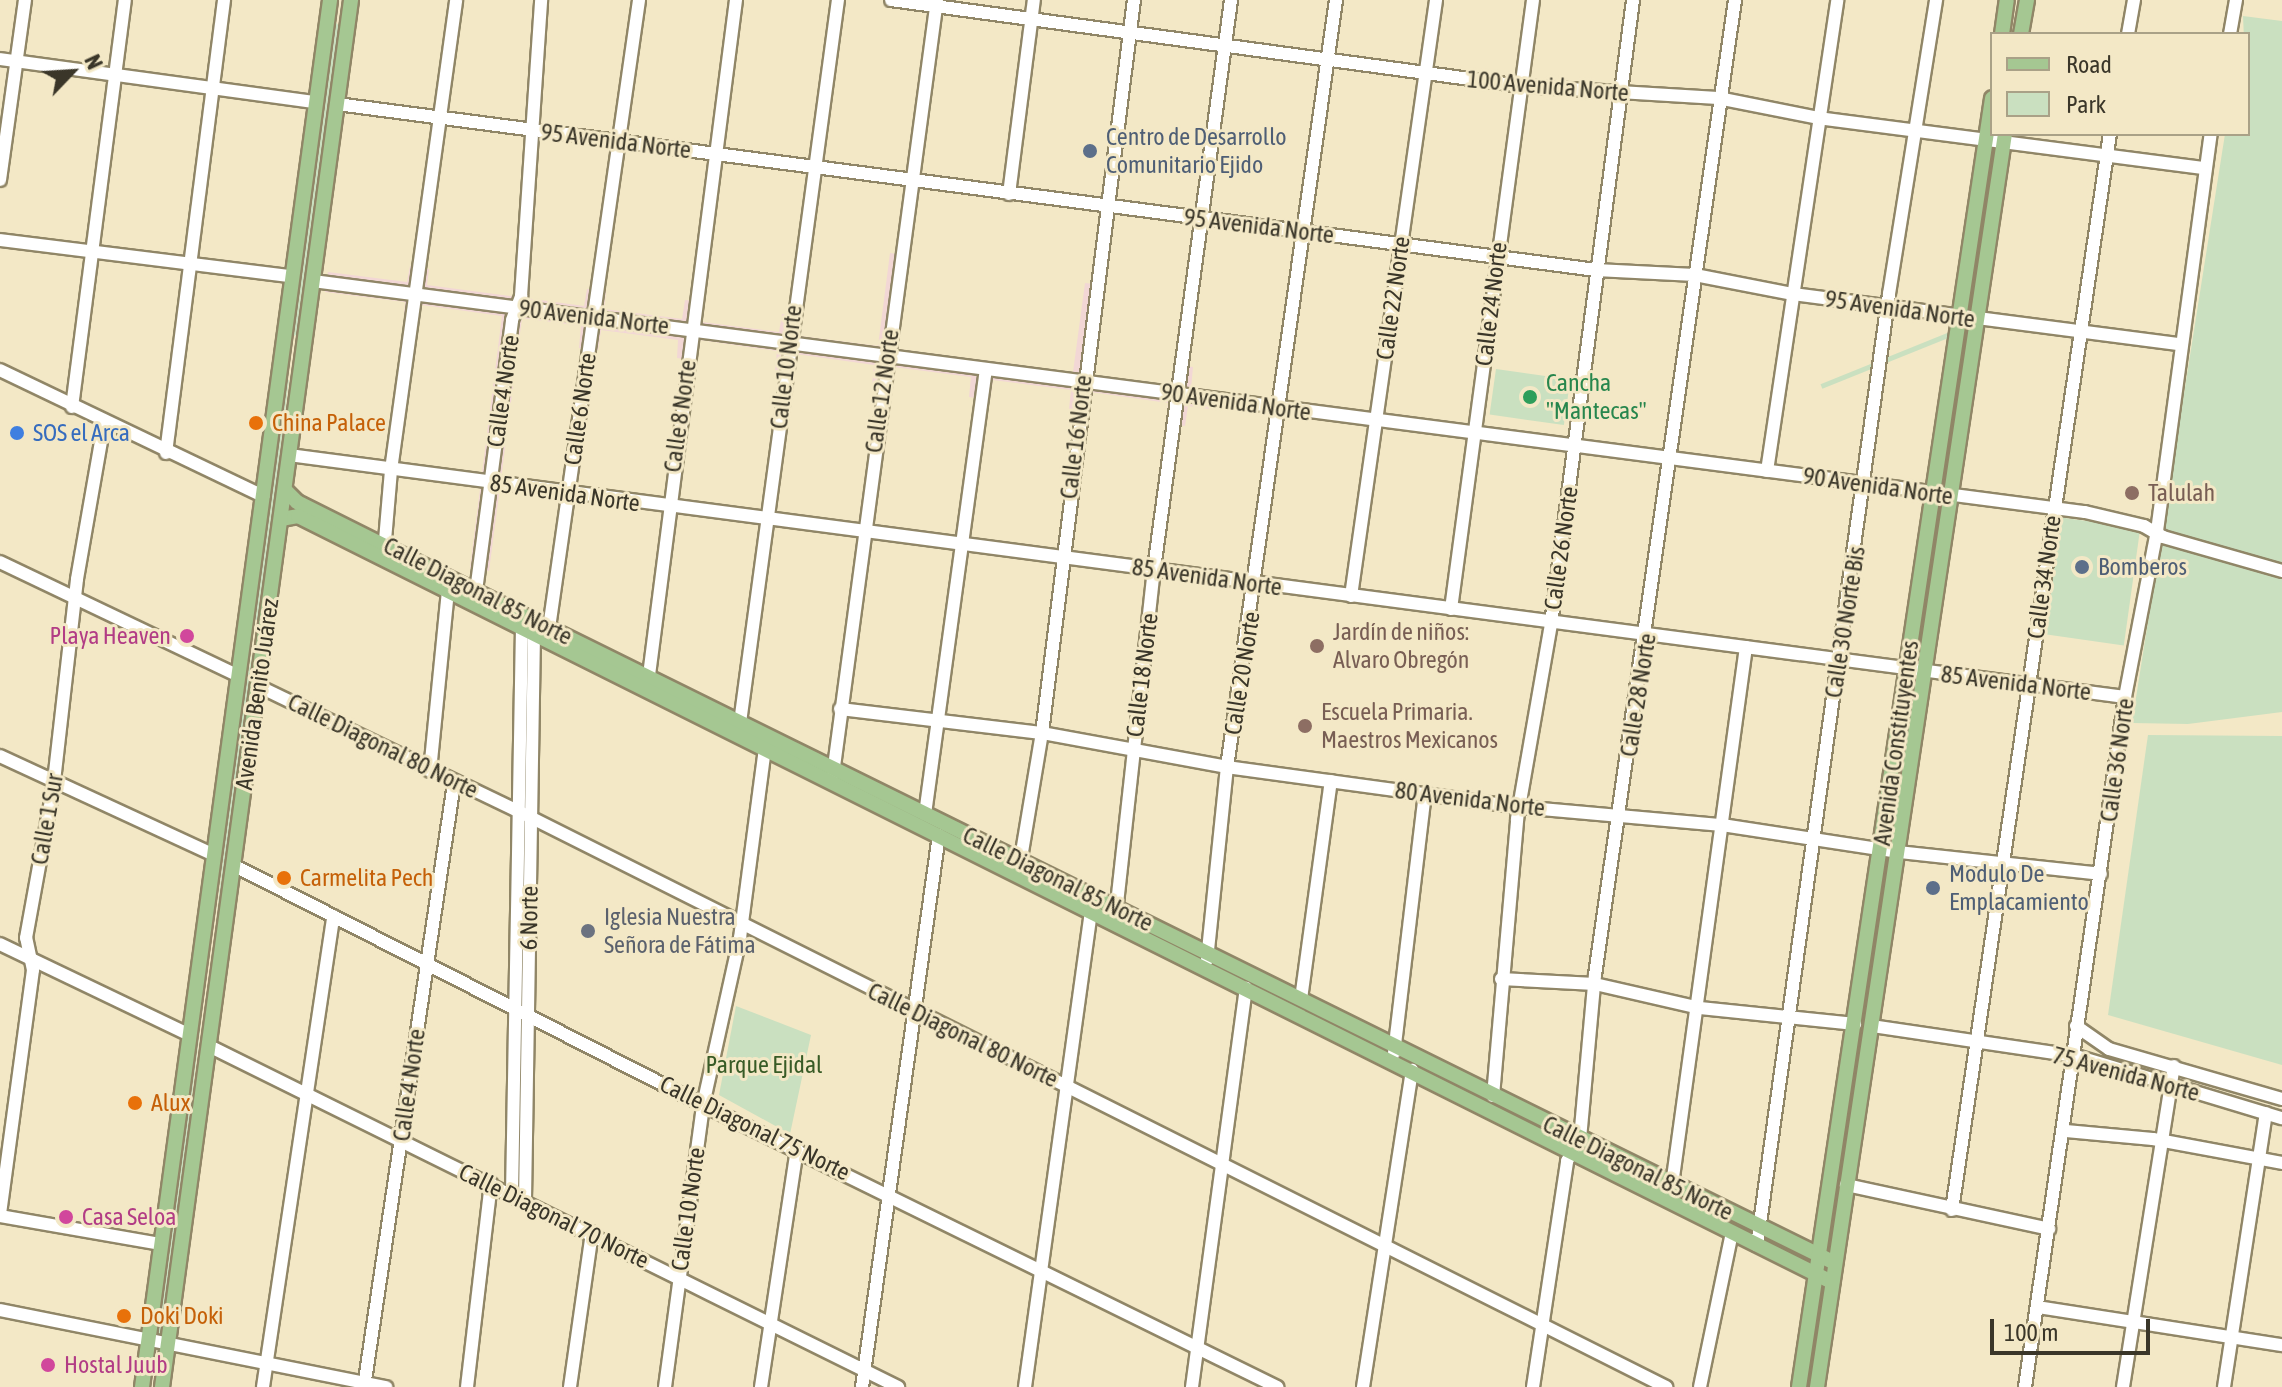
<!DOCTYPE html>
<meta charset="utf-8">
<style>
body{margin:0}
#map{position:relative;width:2282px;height:1387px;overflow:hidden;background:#f3e8c6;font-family:"Asap Condensed",sans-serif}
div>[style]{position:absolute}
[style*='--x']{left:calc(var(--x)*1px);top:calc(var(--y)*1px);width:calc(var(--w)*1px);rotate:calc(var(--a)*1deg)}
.commercial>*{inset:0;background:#f2d7d5}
.green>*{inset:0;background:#cae0c0;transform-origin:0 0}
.roads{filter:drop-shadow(2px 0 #908667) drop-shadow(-2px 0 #908667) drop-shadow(0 2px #908667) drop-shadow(0 -2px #908667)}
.minor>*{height:12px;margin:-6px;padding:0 6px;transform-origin:6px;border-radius:6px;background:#fff}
.major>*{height:14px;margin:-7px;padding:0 7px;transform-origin:7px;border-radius:7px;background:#a5c792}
.dots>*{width:22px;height:22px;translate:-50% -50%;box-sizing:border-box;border:4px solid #f3e8c6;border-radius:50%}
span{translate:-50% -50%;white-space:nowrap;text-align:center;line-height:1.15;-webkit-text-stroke:6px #f3e8c6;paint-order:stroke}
.street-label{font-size:24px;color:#3a3629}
.service-label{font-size:24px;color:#4e5e75}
.left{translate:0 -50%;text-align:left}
.leisure-label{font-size:24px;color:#27864d}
.food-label{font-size:24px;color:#c56008}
.shop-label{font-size:24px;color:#366cbe}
.education-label{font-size:24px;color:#785e54}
.hotel-label{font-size:24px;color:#b23c85}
.right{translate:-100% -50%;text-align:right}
.worship-label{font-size:24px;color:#5b616d}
.park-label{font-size:24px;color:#385b26}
.legend{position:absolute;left:1990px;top:32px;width:260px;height:104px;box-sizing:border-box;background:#f3e8c6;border:2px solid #a9a187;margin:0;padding:10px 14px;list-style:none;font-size:24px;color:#3a3629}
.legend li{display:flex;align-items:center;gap:16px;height:40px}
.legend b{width:40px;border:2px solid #a9a187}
.north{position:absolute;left:32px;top:32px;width:80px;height:80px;-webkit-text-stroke:6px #f3e8c6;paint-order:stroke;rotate:65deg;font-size:22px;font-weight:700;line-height:32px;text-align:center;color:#3a3629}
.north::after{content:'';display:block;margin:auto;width:28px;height:36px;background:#3a3629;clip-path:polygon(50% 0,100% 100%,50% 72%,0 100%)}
.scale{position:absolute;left:1990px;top:1319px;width:160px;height:36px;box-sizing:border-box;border:4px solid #3a3629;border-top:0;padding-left:10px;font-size:24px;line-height:28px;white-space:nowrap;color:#3a3629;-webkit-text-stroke:6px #f3e8c6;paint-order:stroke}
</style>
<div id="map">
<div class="commercial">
<i style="clip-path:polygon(890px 253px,908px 256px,897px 349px,1073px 372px,1085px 283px,1104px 285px,1093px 375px,1172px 386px,1176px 365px,1193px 367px,1191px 389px,1211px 391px,1209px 409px,1188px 406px,1185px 426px,1166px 423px,1168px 403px,1091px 392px,1088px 411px,1069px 409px,1071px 390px,993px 380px,990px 400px,969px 397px,971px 377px,894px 367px,890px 388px,872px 385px,874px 365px,796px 354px,793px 374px,775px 371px,777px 351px,700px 340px,697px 361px,677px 358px,678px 340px,601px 330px,598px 350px,579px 348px,581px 326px,522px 318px,489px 571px,470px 568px,502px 316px,422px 305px,420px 318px,404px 316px,405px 302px,325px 292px,328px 272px,407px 282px,410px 266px,429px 269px,427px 285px,584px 306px,587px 289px,606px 291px,604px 309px,682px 319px,685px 300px,704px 302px,702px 322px,779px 332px,782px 314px,802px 317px,800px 336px,878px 346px)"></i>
</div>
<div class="green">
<i style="clip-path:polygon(2243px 16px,2282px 21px,2282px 712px,2188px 724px,2132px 723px,2225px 134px,2248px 134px)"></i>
<i style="clip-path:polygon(336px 23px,342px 28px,298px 334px,294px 336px,290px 331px)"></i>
<i style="clip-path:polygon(1993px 151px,1995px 157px,1970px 308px,1967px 302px)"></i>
<i style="left:1967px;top:325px;width:5px;height:158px;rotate:68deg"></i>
<i style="left:1496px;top:369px;width:75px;height:46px;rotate:8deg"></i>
<i style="left:289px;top:380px;width:242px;height:5px;rotate:97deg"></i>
<i style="left:1941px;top:502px;width:160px;height:6px;rotate:97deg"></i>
<i style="left:2058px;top:517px;width:83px;height:118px;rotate:8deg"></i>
<i style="clip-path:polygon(252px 655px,255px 660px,216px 922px,238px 720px)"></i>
<i style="clip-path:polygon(1916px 679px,1894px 842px,1891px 844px,1912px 682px)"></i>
<i style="clip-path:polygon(2148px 735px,2282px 736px,2282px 1065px,2108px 1015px)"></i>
<i style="clip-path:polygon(1889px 857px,1891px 859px,1866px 1018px,1881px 885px)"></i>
<i style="clip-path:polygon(207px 973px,163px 1334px,158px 1334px,203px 975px)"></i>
<i style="clip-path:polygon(736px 1006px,811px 1035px,790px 1134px,719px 1095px)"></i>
<i style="clip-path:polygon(1862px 1033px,1833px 1248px,1828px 1249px,1859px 1036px)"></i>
<i style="left:1590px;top:1149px;width:184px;height:4px;rotate:26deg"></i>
</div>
<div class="roads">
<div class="minor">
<i style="--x:891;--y:0;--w:636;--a:7.77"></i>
<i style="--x:1521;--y:86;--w:197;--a:3.5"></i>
<i style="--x:1718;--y:98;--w:102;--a:11.3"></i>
<i style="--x:1818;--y:118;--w:390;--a:7.4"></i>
<i style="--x:2128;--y:34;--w:35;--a:-80"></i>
<i style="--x:2230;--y:34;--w:35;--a:-80"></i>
<i style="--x:0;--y:59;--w:318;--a:7.8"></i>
<i style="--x:337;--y:104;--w:1270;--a:7.51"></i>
<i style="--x:1596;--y:270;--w:99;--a:2.9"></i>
<i style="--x:1695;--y:275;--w:100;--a:11"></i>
<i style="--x:1793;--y:294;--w:390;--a:7.4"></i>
<i style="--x:0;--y:180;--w:182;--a:-82.1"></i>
<i style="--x:1009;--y:194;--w:196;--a:-82.7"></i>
<i style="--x:0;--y:240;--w:293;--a:7.1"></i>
<i style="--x:313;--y:281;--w:1787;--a:7.43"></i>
<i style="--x:2085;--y:512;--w:61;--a:13.3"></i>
<i style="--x:2144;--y:526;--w:22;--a:30"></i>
<i style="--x:2163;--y:537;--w:124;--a:15.9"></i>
<i style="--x:0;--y:370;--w:292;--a:25.6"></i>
<i style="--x:72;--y:407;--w:410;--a:-82.6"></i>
<i style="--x:166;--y:453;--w:457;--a:-82.7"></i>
<i style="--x:289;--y:455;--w:1852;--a:7.51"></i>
<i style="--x:1767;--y:471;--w:476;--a:-81.5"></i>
<i style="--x:384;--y:552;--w:82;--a:-85.1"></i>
<i style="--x:391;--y:470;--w:474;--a:-82.1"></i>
<i style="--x:0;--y:562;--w:263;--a:25.5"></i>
<i style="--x:476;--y:591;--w:273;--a:-82.4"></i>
<i style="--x:512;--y:320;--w:26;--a:-69"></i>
<i style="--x:521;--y:296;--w:297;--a:-86.1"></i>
<i style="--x:1351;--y:596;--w:602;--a:-81.88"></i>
<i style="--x:1451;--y:609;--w:614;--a:-82.33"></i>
<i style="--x:549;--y:628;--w:634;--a:-81.84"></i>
<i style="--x:648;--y:683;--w:689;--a:-82.66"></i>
<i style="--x:258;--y:686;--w:286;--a:25.7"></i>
<i style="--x:516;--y:810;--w:1287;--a:26.64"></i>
<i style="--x:840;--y:709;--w:203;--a:6.8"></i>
<i style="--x:1042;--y:733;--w:188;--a:10.4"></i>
<i style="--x:1227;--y:767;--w:295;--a:7.8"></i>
<i style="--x:1519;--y:807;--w:204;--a:5.1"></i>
<i style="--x:1722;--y:825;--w:179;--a:8.7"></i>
<i style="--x:1899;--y:852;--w:203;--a:6.2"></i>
<i style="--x:739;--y:730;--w:737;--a:-82.28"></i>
<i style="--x:0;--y:756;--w:236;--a:24.8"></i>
<i style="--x:430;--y:771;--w:180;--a:-84.3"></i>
<i style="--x:833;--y:774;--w:781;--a:-82.35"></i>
<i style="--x:925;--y:814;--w:449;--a:-82.2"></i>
<i style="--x:235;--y:866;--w:525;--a:27.05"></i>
<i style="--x:703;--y:1105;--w:640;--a:26.16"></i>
<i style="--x:1019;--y:870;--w:139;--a:-80.5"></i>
<i style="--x:1042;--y:733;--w:739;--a:-82.85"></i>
<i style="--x:1115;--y:922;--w:355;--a:-83.7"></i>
<i style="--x:1154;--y:569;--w:574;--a:-82.29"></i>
<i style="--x:0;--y:944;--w:208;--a:25.6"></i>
<i style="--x:1207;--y:960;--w:194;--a:-84.1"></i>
<i style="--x:1227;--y:767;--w:775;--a:-81.91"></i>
<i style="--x:1501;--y:979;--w:94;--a:3"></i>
<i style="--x:1595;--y:984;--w:108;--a:12.9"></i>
<i style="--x:1700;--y:1008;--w:156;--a:5.9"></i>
<i style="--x:1301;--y:999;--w:220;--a:-82.2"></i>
<i style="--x:1872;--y:1026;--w:206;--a:8.4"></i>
<i style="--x:2076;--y:1056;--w:215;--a:16.8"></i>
<i style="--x:2076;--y:1026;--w:40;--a:34.9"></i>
<i style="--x:2109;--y:1049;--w:180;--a:16.1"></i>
<i style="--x:209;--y:1046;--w:769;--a:26.33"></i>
<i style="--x:1394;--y:1053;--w:261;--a:-83.2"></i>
<i style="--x:1493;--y:1096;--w:278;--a:-85"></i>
<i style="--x:1517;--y:819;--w:198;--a:-80.1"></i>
<i style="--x:1551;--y:624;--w:629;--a:-82.51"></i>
<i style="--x:2066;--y:1131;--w:87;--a:5.3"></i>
<i style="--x:2153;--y:1139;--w:131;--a:10.5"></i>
<i style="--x:1672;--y:1185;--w:543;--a:-82.17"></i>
<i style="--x:1846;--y:1185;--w:208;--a:12.2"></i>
<i style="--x:512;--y:1194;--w:565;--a:-88.99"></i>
<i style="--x:525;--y:1200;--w:565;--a:-89.09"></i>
<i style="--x:1952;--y:1210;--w:1088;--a:-81.65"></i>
<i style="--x:0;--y:1214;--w:246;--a:-82.3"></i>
<i style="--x:33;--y:970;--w:33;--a:-102"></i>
<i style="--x:26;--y:938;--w:150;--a:-79.7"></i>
<i style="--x:53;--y:790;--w:212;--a:-83.5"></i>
<i style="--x:77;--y:579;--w:157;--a:-80.1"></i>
<i style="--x:0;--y:1216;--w:162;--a:9.9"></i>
<i style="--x:1757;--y:1245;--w:960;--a:-82.1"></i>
<i style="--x:1889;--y:294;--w:298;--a:-80.9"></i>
<i style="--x:2038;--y:1307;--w:247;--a:8.9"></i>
<i style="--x:0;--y:1310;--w:394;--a:11.3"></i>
<i style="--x:263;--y:1387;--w:476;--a:-81.5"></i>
<i style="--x:364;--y:1387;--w:611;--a:-81.52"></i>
<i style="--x:467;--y:1387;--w:205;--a:-83.3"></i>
<i style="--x:570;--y:1387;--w:156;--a:-81.9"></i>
<i style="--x:665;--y:1387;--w:285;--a:-82.3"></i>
<i style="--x:703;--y:1105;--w:171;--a:-77.5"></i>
<i style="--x:740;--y:938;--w:192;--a:-82.5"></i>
<i style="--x:761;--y:1387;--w:241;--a:-81.4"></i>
<i style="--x:862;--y:1387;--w:557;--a:-82.06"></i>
<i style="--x:1025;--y:1387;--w:482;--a:-82.1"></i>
<i style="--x:1192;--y:1387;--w:403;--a:-82.3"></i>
<i style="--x:1363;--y:1387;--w:321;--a:-81.2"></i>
<i style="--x:1533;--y:1387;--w:229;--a:-81.4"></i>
<i style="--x:1567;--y:1161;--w:26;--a:-59"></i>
<i style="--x:1580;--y:1139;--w:165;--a:-84.8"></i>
<i style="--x:1595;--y:975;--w:985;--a:-81.83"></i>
<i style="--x:1700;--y:1387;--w:158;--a:-78.3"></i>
<i style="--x:2025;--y:1387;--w:697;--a:-81.75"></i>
<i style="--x:2125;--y:697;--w:169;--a:-79.1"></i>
<i style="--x:2157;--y:531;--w:401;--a:-82.3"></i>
<i style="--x:2123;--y:1387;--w:325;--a:-81"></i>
<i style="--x:2224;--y:1387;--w:277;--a:-81.3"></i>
</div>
<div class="major">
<i style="--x:2002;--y:34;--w:34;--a:-82"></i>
<i style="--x:2021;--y:34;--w:35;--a:-80"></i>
<i style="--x:285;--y:490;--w:17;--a:45"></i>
<i style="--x:297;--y:502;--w:282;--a:26.6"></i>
<i style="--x:549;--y:628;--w:1434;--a:26.28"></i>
<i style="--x:281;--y:519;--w:17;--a:-10"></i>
<i style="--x:298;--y:516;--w:1715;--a:26.54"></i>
<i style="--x:142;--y:1387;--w:1400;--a:-82.28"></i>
<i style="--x:162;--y:1387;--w:1400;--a:-82.24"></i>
<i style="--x:1799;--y:1387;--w:1303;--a:-81.48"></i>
<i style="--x:1817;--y:1387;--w:1267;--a:-81.47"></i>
</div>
</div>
<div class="dots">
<i style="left:1090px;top:151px;background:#5c6f8a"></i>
<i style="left:1530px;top:397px;background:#2e9e5b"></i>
<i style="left:256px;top:423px;background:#e8710a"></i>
<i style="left:17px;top:433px;background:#3f7fe0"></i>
<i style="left:2132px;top:493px;background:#8d6e63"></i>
<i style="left:2082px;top:567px;background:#5c6f8a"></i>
<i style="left:187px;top:636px;background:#d1479c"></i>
<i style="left:1317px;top:646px;background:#8d6e63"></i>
<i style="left:1305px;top:726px;background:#8d6e63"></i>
<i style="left:284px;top:878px;background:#e8710a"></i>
<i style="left:1933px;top:888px;background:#5c6f8a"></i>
<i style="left:588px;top:931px;background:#6b7280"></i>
<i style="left:135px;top:1103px;background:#e8710a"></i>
<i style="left:66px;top:1217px;background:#d1479c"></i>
<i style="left:124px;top:1316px;background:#e8710a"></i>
<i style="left:48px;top:1365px;background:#d1479c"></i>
</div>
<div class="street-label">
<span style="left:1548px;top:86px;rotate:5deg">100 Avenida Norte</span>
<span style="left:616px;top:141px;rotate:7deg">95 Avenida Norte</span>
<span style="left:1259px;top:226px;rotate:7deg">95 Avenida Norte</span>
<span style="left:1393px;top:298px;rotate:-82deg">Calle 22 Norte</span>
<span style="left:1491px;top:304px;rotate:-83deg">Calle 24 Norte</span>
<span style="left:1900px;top:309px;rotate:8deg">95 Avenida Norte</span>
<span style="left:594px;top:317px;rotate:7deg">90 Avenida Norte</span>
<span style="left:786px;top:367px;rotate:-83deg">Calle 10 Norte</span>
<span style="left:503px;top:391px;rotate:-82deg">Calle 4 Norte</span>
<span style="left:882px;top:391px;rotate:-82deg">Calle 12 Norte</span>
<span style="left:1236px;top:402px;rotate:8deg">90 Avenida Norte</span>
<span style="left:580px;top:409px;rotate:-82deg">Calle 6 Norte</span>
<span style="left:680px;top:416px;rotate:-82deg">Calle 8 Norte</span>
<span style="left:1076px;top:437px;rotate:-83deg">Calle 16 Norte</span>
<span style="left:1878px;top:486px;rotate:8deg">90 Avenida Norte</span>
<span style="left:565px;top:493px;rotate:8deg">85 Avenida Norte</span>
<span style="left:1561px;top:548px;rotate:-82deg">Calle 26 Norte</span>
<span style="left:1207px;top:577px;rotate:8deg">85 Avenida Norte</span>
<span style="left:2044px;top:577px;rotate:-82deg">Calle 34 Norte</span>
<span style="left:478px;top:591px;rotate:27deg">Calle Diagonal 85 Norte</span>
<span style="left:1845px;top:622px;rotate:-81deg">Calle 30 Norte Bis</span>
<span style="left:1242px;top:673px;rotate:-81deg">Calle 20 Norte</span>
<span style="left:1142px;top:675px;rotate:-83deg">Calle 18 Norte</span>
<span style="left:2016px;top:683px;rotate:7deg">85 Avenida Norte</span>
<span style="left:257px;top:694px;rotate:-82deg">Avenida Benito Juárez</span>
<span style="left:1638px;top:695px;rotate:-81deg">Calle 28 Norte</span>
<span style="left:1896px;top:743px;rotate:-82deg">Avenida Constituyentes</span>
<span style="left:383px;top:746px;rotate:26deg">Calle Diagonal 80 Norte</span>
<span style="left:2117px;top:760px;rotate:-82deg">Calle 36 Norte</span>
<span style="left:1470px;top:799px;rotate:7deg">80 Avenida Norte</span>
<span style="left:47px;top:819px;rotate:-80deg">Calle 1 Sur</span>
<span style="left:1058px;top:879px;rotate:26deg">Calle Diagonal 85 Norte</span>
<span style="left:529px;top:918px;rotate:-89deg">6 Norte</span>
<span style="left:963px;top:1035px;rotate:26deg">Calle Diagonal 80 Norte</span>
<span style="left:2126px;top:1074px;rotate:15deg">75 Avenida Norte</span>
<span style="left:409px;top:1085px;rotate:-82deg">Calle 4 Norte</span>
<span style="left:755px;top:1128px;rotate:26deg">Calle Diagonal 75 Norte</span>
<span style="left:1638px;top:1168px;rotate:26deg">Calle Diagonal 85 Norte</span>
<span style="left:688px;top:1209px;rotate:-82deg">Calle 10 Norte</span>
<span style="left:554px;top:1216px;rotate:26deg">Calle Diagonal 70 Norte</span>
</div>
<div class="service-label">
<span class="left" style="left:1106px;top:151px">Centro de Desarrollo<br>Comunitario Ejido</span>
<span class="left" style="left:2098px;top:567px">Bomberos</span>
<span class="left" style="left:1949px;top:888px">Modulo De<br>Emplacamiento</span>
</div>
<div class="leisure-label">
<span class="left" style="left:1546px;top:397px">Cancha<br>"Mantecas"</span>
</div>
<div class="food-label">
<span class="left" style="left:272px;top:423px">China Palace</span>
<span class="left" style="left:300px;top:878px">Carmelita Pech</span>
<span class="left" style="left:151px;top:1103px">Alux</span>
<span class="left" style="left:140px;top:1316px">Doki Doki</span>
</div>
<div class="shop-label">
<span class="left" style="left:33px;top:433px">SOS el Arca</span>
</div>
<div class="education-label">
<span class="left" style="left:2148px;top:493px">Talulah</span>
<span class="left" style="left:1333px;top:646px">Jardín de niños:<br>Alvaro Obregón</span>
<span class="left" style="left:1321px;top:726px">Escuela Primaria.<br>Maestros Mexicanos</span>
</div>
<div class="hotel-label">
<span class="right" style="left:171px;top:636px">Playa Heaven</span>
<span class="left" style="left:82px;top:1217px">Casa Seloa</span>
<span class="left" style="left:64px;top:1365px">Hostal Juub</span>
</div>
<div class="worship-label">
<span class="left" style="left:604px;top:931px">Iglesia Nuestra<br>Señora de Fátima</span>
</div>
<div class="park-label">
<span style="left:764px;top:1065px">Parque Ejidal</span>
</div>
<ul class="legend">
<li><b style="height:10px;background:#a5c792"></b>Road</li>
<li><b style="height:22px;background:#cae0c0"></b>Park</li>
</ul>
<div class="north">N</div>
<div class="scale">100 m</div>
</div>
